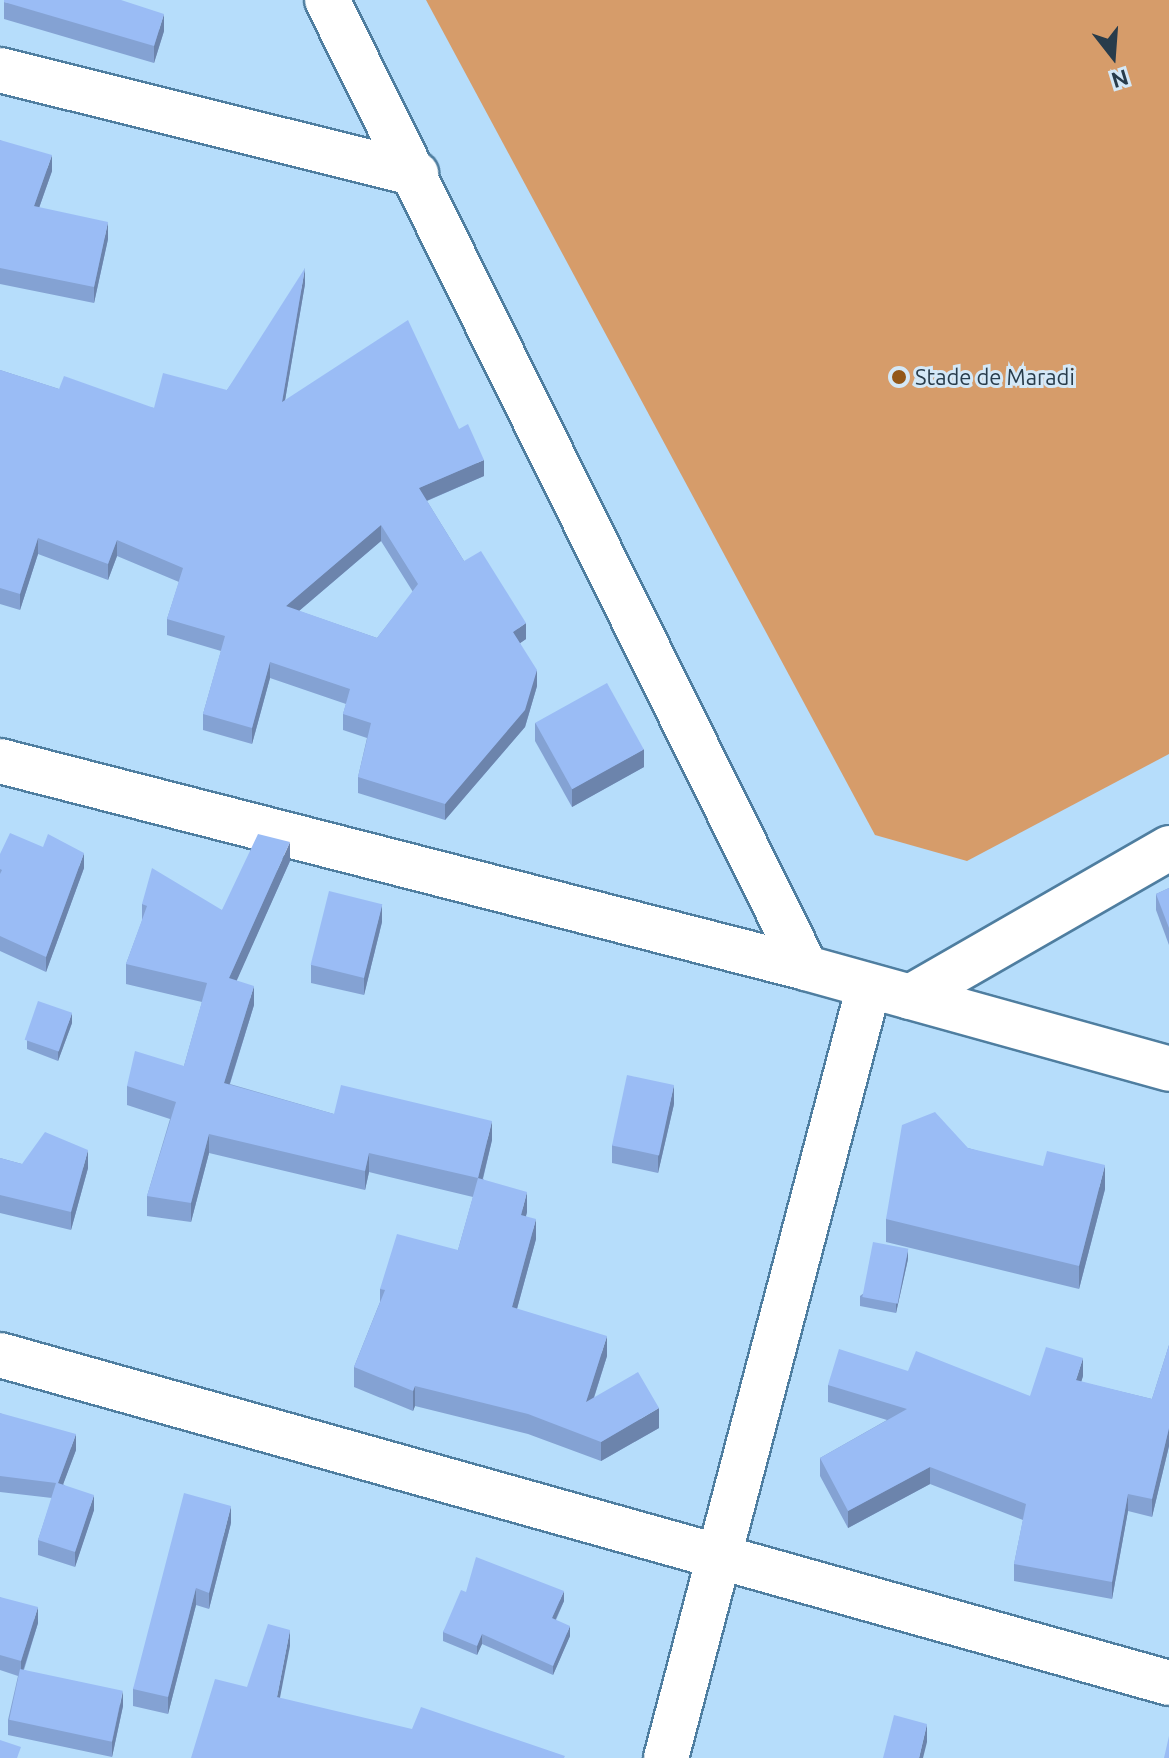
<!DOCTYPE html>
<style>
body{margin:0}
#map{position:relative;width:1169px;height:1758px;overflow:hidden;background:#b6ddfb;font-family:Ubuntu,sans-serif}
div>[style]{position:absolute}
[style*='--x']{left:calc(var(--x)*1px);top:calc(var(--y)*1px);width:calc(var(--w)*1px);rotate:calc(var(--a)*1deg)}
.green>*{inset:0;background:#d69c6a}
.roads{filter:drop-shadow(2px 0 #4f7ea0) drop-shadow(-2px 0 #4f7ea0) drop-shadow(0 2px #4f7ea0) drop-shadow(0 -2px #4f7ea0)}
.minor>*{height:44px;margin:-22px;padding:0 22px;transform-origin:22px;border-radius:22px;background:#fff}
.wall>*{inset:0;background:#84a2d3}
.shaded-wall>*{inset:0;background:#6c84ac}
.building>*{inset:0;background:#9abcf5;transform-origin:0 0}
.dots>*{width:22px;height:22px;translate:-50% -50%;box-sizing:border-box;border:4px solid #d4e8f7;border-radius:50%}
span{translate:-50% -50%;white-space:nowrap;text-align:center;line-height:1.15;-webkit-text-stroke:6px #d4e8f7;paint-order:stroke}
.poi-label{font-size:22px;color:#283c4b}
.left{translate:0 -50%;text-align:left}
.north{position:absolute;left:1073px;top:16px;width:80px;height:80px;-webkit-text-stroke:6px #d4e8f7;paint-order:stroke;rotate:163deg;font-size:22px;font-weight:700;line-height:32px;text-align:center;color:#283c4b}
.north::after{content:'';display:block;margin:auto;width:28px;height:36px;background:#283c4b;clip-path:polygon(50% 0,100% 100%,50% 72%,0 100%)}
</style>
<div id="map">
<div class="green">
<i style="clip-path:polygon(426px 0,1169px 0,1169px 754px,967px 861px,875px 835px)"></i>
</div>
<div class="roads">
<div class="minor">
<i style="--x:327;--y:0;--w:1080;--a:63.67"></i>
<i style="--x:0;--y:70;--w:429;--a:14"></i>
<i style="--x:0;--y:761;--w:832;--a:14.4"></i>
<i style="--x:806;--y:968;--w:377;--a:15.5"></i>
<i style="--x:910;--y:997;--w:299;--a:-29.9"></i>
<i style="--x:0;--y:1355;--w:1214;--a:15.67"></i>
<i style="--x:666;--y:1758;--w:798;--a:-75.27"></i>
</div>
</div>
<div class="wall">
<i style="clip-path:polygon(4px 2px,164px 31px,154px 63px,4px 19px)"></i>
<i style="clip-path:polygon(0 140px,52px 171px,39px 208px,108px 239px,94px 303px,0 284px)"></i>
<i style="clip-path:polygon(evenodd,305px 284px,285px 400px,459px 429px,484px 476px,427px 501px,464px 561px,526px 639px,520px 643px,537px 686px,525px 727px,445px 820px,358px 793px,358px 777px,367px 738px,343px 730px,343px 714px,346px 704px,270px 678px,252px 744px,203px 730px,203px 714px,221px 651px,167px 635px,167px 619px,179px 582px,117px 556px,108px 580px,38px 554px,20px 610px,0 604px,0 370px,59px 389px,154px 408px,227px 390px,305px 284px,381px 541px,413px 592px,377px 638px,299px 611px,381px 541px)"></i>
<i style="clip-path:polygon(535px 723px,644px 767px,572px 807px,535px 741px)"></i>
<i style="clip-path:polygon(0 854px,84px 868px,46px 972px,0 951px)"></i>
<i style="clip-path:polygon(290px 861px,236px 981px,254px 1005px,230px 1084px,334px 1114px,492px 1140px,483px 1179px,527px 1212px,526px 1216px,536px 1239px,517px 1309px,607px 1356px,594px 1398px,659px 1428px,601px 1461px,528px 1434px,415px 1406px,413px 1411px,354px 1387px,354px 1367px,380px 1302px,380px 1289px,458px 1250px,473px 1197px,369px 1172px,365px 1190px,209px 1153px,191px 1222px,147px 1216px,147px 1196px,170px 1119px,127px 1105px,127px 1086px,184px 1066px,202px 1002px,126px 984px,126px 964px,142px 921px,142px 904px,222px 910px)"></i>
<i style="clip-path:polygon(1169px 888px,1169px 945px,1156px 910px,1156px 894px)"></i>
<i style="clip-path:polygon(382px 922px,364px 995px,311px 983px,311px 965px)"></i>
<i style="clip-path:polygon(72px 1023px,58px 1061px,27px 1049px,27px 1040px)"></i>
<i style="clip-path:polygon(674px 1104px,658px 1173px,612px 1163px,612px 1145px)"></i>
<i style="clip-path:polygon(968px 1148px,1105px 1189px,1079px 1289px,886px 1242px,886px 1219px)"></i>
<i style="clip-path:polygon(0 1158px,22px 1164px,88px 1168px,71px 1230px,0 1213px)"></i>
<i style="clip-path:polygon(908px 1259px,896px 1313px,860px 1306px,860px 1296px)"></i>
<i style="clip-path:polygon(1169px 1345px,1169px 1446px,1152px 1517px,1128px 1511px,1112px 1599px,1014px 1581px,1014px 1564px,1023px 1520px,930px 1484px,848px 1528px,820px 1476px,820px 1458px,887px 1420px,828px 1402px,828px 1385px,1030px 1396px,1083px 1376px,1081px 1382px,1152px 1399px)"></i>
<i style="clip-path:polygon(0 1413px,76px 1450px,63px 1484px,94px 1510px,75px 1567px,38px 1555px,38px 1540px,52px 1498px,0 1492px)"></i>
<i style="clip-path:polygon(231px 1523px,209px 1609px,196px 1605px,168px 1714px,133px 1706px,133px 1689px)"></i>
<i style="clip-path:polygon(466px 1592px,564px 1601px,556px 1620px,570px 1636px,553px 1675px,482px 1644px,477px 1655px,443px 1641px,443px 1632px)"></i>
<i style="clip-path:polygon(0 1597px,38px 1623px,24px 1670px,123px 1706px,112px 1757px,8px 1735px,8px 1720px,18px 1676px,0 1670px)"></i>
</div>
<div class="shaded-wall">
<i style="clip-path:polygon(164px 14px,164px 31px,154px 63px,154px 46px)"></i>
<i style="clip-path:polygon(52px 155px,52px 171px,34px 222px,34px 206px)"></i>
<i style="clip-path:polygon(108px 222px,108px 239px,94px 303px,94px 287px)"></i>
<i style="clip-path:polygon(305px 268px,305px 284px,282px 418px,282px 402px)"></i>
<i style="clip-path:polygon(484px 460px,484px 476px,419px 504px,419px 488px)"></i>
<i style="clip-path:polygon(381px 525px,381px 541px,286px 622px,286px 606px)"></i>
<i style="clip-path:polygon(38px 538px,38px 554px,20px 610px,20px 594px)"></i>
<i style="clip-path:polygon(117px 540px,117px 556px,108px 580px,108px 564px)"></i>
<i style="clip-path:polygon(526px 623px,526px 639px,513px 648px,513px 632px)"></i>
<i style="clip-path:polygon(270px 662px,270px 678px,252px 744px,252px 728px)"></i>
<i style="clip-path:polygon(537px 670px,537px 686px,525px 727px,445px 820px,445px 804px)"></i>
<i style="clip-path:polygon(644px 749px,644px 767px,572px 807px,572px 789px)"></i>
<i style="clip-path:polygon(290px 842px,290px 861px,229px 998px,229px 978px)"></i>
<i style="clip-path:polygon(84px 853px,84px 868px,46px 972px,46px 957px)"></i>
<i style="clip-path:polygon(382px 904px,382px 922px,364px 995px,364px 977px)"></i>
<i style="clip-path:polygon(254px 986px,254px 1005px,224px 1102px,224px 1083px)"></i>
<i style="clip-path:polygon(72px 1013px,72px 1023px,58px 1061px,58px 1051px)"></i>
<i style="clip-path:polygon(674px 1085px,674px 1104px,658px 1173px,658px 1155px)"></i>
<i style="clip-path:polygon(492px 1121px,492px 1140px,478px 1198px,478px 1178px)"></i>
<i style="clip-path:polygon(209px 1134px,209px 1153px,191px 1222px,191px 1203px)"></i>
<i style="clip-path:polygon(88px 1150px,88px 1168px,71px 1230px,71px 1212px)"></i>
<i style="clip-path:polygon(369px 1153px,369px 1172px,365px 1190px,365px 1171px)"></i>
<i style="clip-path:polygon(1105px 1165px,1105px 1189px,1079px 1289px,1079px 1266px)"></i>
<i style="clip-path:polygon(527px 1192px,527px 1212px,521px 1235px,521px 1215px)"></i>
<i style="clip-path:polygon(536px 1219px,536px 1239px,512px 1327px,512px 1307px)"></i>
<i style="clip-path:polygon(908px 1249px,908px 1259px,896px 1313px,896px 1304px)"></i>
<i style="clip-path:polygon(607px 1336px,607px 1356px,586px 1422px,586px 1402px)"></i>
<i style="clip-path:polygon(1083px 1358px,1083px 1376px,1076px 1398px,1076px 1380px)"></i>
<i style="clip-path:polygon(415px 1386px,415px 1406px,413px 1411px,413px 1391px)"></i>
<i style="clip-path:polygon(659px 1408px,659px 1428px,601px 1461px,601px 1442px)"></i>
<i style="clip-path:polygon(1169px 1428px,1169px 1446px,1152px 1517px,1152px 1499px)"></i>
<i style="clip-path:polygon(76px 1434px,76px 1450px,58px 1498px,58px 1483px)"></i>
<i style="clip-path:polygon(930px 1467px,930px 1484px,848px 1528px,848px 1511px)"></i>
<i style="clip-path:polygon(1128px 1494px,1128px 1511px,1112px 1599px,1112px 1582px)"></i>
<i style="clip-path:polygon(94px 1495px,94px 1510px,75px 1567px,75px 1552px)"></i>
<i style="clip-path:polygon(231px 1506px,231px 1523px,209px 1609px,209px 1593px)"></i>
<i style="clip-path:polygon(196px 1588px,196px 1605px,168px 1714px,168px 1697px)"></i>
<i style="clip-path:polygon(564px 1591px,564px 1601px,552px 1627px,552px 1618px)"></i>
<i style="clip-path:polygon(38px 1607px,38px 1623px,21px 1677px,21px 1661px)"></i>
<i style="clip-path:polygon(570px 1626px,570px 1636px,553px 1675px,553px 1666px)"></i>
<i style="clip-path:polygon(290px 1630px,290px 1646px,277px 1713px,277px 1697px)"></i>
<i style="clip-path:polygon(482px 1634px,482px 1644px,477px 1655px,477px 1646px)"></i>
<i style="clip-path:polygon(123px 1691px,123px 1706px,112px 1757px,112px 1742px)"></i>
<i style="clip-path:polygon(927px 1724px,927px 1742px,923px 1758px,919px 1758px)"></i>
</div>
<div class="building">
<i style="clip-path:polygon(4px 0,121px 0,164px 14px,154px 46px,4px 2px)"></i>
<i style="clip-path:polygon(0 140px,52px 155px,34px 206px,108px 222px,94px 287px,0 268px)"></i>
<i style="clip-path:polygon(evenodd,305px 268px,282px 402px,408px 320px,459px 429px,468px 424px,484px 460px,419px 488px,464px 561px,481px 551px,526px 623px,513px 632px,537px 670px,525px 710px,445px 804px,358px 777px,371px 723px,343px 714px,350px 689px,270px 662px,252px 728px,203px 714px,225px 636px,167px 619px,183px 568px,117px 540px,108px 564px,38px 538px,20px 594px,0 588px,0 370px,59px 389px,64px 376px,154px 408px,163px 373px,227px 390px,305px 268px,381px 525px,418px 584px,377px 638px,286px 606px,381px 525px)"></i>
<i style="left:607px;top:683px;width:76px;height:82px;rotate:61deg"></i>
<i style="clip-path:polygon(10px 833px,43px 847px,48px 834px,84px 853px,46px 957px,0 936px,0 874px,2px 870px,0 869px,0 854px)"></i>
<i style="clip-path:polygon(258px 834px,290px 842px,229px 978px,254px 986px,224px 1083px,334px 1114px,341px 1085px,492px 1121px,478px 1178px,369px 1153px,365px 1171px,209px 1134px,191px 1203px,147px 1196px,176px 1102px,127px 1086px,135px 1051px,184px 1066px,207px 983px,126px 964px,147px 906px,142px 904px,152px 868px,222px 910px)"></i>
<i style="clip-path:polygon(1169px 888px,1169px 928px,1156px 894px)"></i>
<i style="left:329px;top:891px;width:55px;height:76px;rotate:14deg"></i>
<i style="left:38px;top:1001px;width:36px;height:41px;rotate:19deg"></i>
<i style="left:627px;top:1075px;width:48px;height:72px;rotate:12deg"></i>
<i style="clip-path:polygon(935px 1112px,968px 1148px,1043px 1166px,1047px 1151px,1105px 1165px,1079px 1266px,886px 1219px,902px 1125px)"></i>
<i style="clip-path:polygon(45px 1132px,88px 1150px,71px 1212px,0 1195px,0 1158px,22px 1164px)"></i>
<i style="clip-path:polygon(478px 1178px,527px 1192px,521px 1215px,536px 1219px,512px 1307px,607px 1336px,586px 1402px,638px 1372px,659px 1408px,601px 1442px,528px 1414px,415px 1386px,413px 1391px,354px 1367px,385px 1290px,380px 1289px,397px 1234px,458px 1250px)"></i>
<i style="left:873px;top:1242px;width:36px;height:56px;rotate:11deg"></i>
<i style="clip-path:polygon(1169px 1345px,1169px 1428px,1152px 1499px,1128px 1494px,1112px 1582px,1014px 1564px,1026px 1504px,930px 1467px,848px 1511px,820px 1458px,907px 1409px,828px 1385px,839px 1349px,908px 1371px,916px 1351px,1030px 1396px,1046px 1347px,1083px 1358px,1076px 1380px,1152px 1399px)"></i>
<i style="clip-path:polygon(0 1413px,76px 1434px,58px 1483px,94px 1495px,75px 1552px,38px 1540px,56px 1483px,0 1476px)"></i>
<i style="clip-path:polygon(184px 1493px,231px 1506px,209px 1593px,196px 1588px,168px 1697px,133px 1689px)"></i>
<i style="clip-path:polygon(476px 1557px,564px 1591px,552px 1618px,570px 1626px,553px 1666px,482px 1634px,477px 1646px,443px 1632px,461px 1590px,466px 1592px)"></i>
<i style="clip-path:polygon(0 1597px,38px 1607px,21px 1661px,0 1655px)"></i>
<i style="clip-path:polygon(268px 1624px,290px 1630px,277px 1697px,412px 1729px,421px 1707px,565px 1756px,564px 1758px,191px 1758px,215px 1679px,247px 1687px)"></i>
<i style="left:20px;top:1669px;width:105px;height:52px;rotate:12deg"></i>
<i style="clip-path:polygon(894px 1715px,927px 1724px,919px 1758px,883px 1758px)"></i>
<i style="clip-path:polygon(1169px 1736px,1169px 1758px,1164px 1758px)"></i>
<i style="clip-path:polygon(0 1740px,21px 1747px,17px 1758px,0 1758px)"></i>
</div>
<div class="dots">
<i style="left:899px;top:377px;background:#935718"></i>
</div>
<div class="poi-label">
<span class="left" style="left:915px;top:377px">Stade de Maradi</span>
</div>
<div class="north">N</div>
</div>
